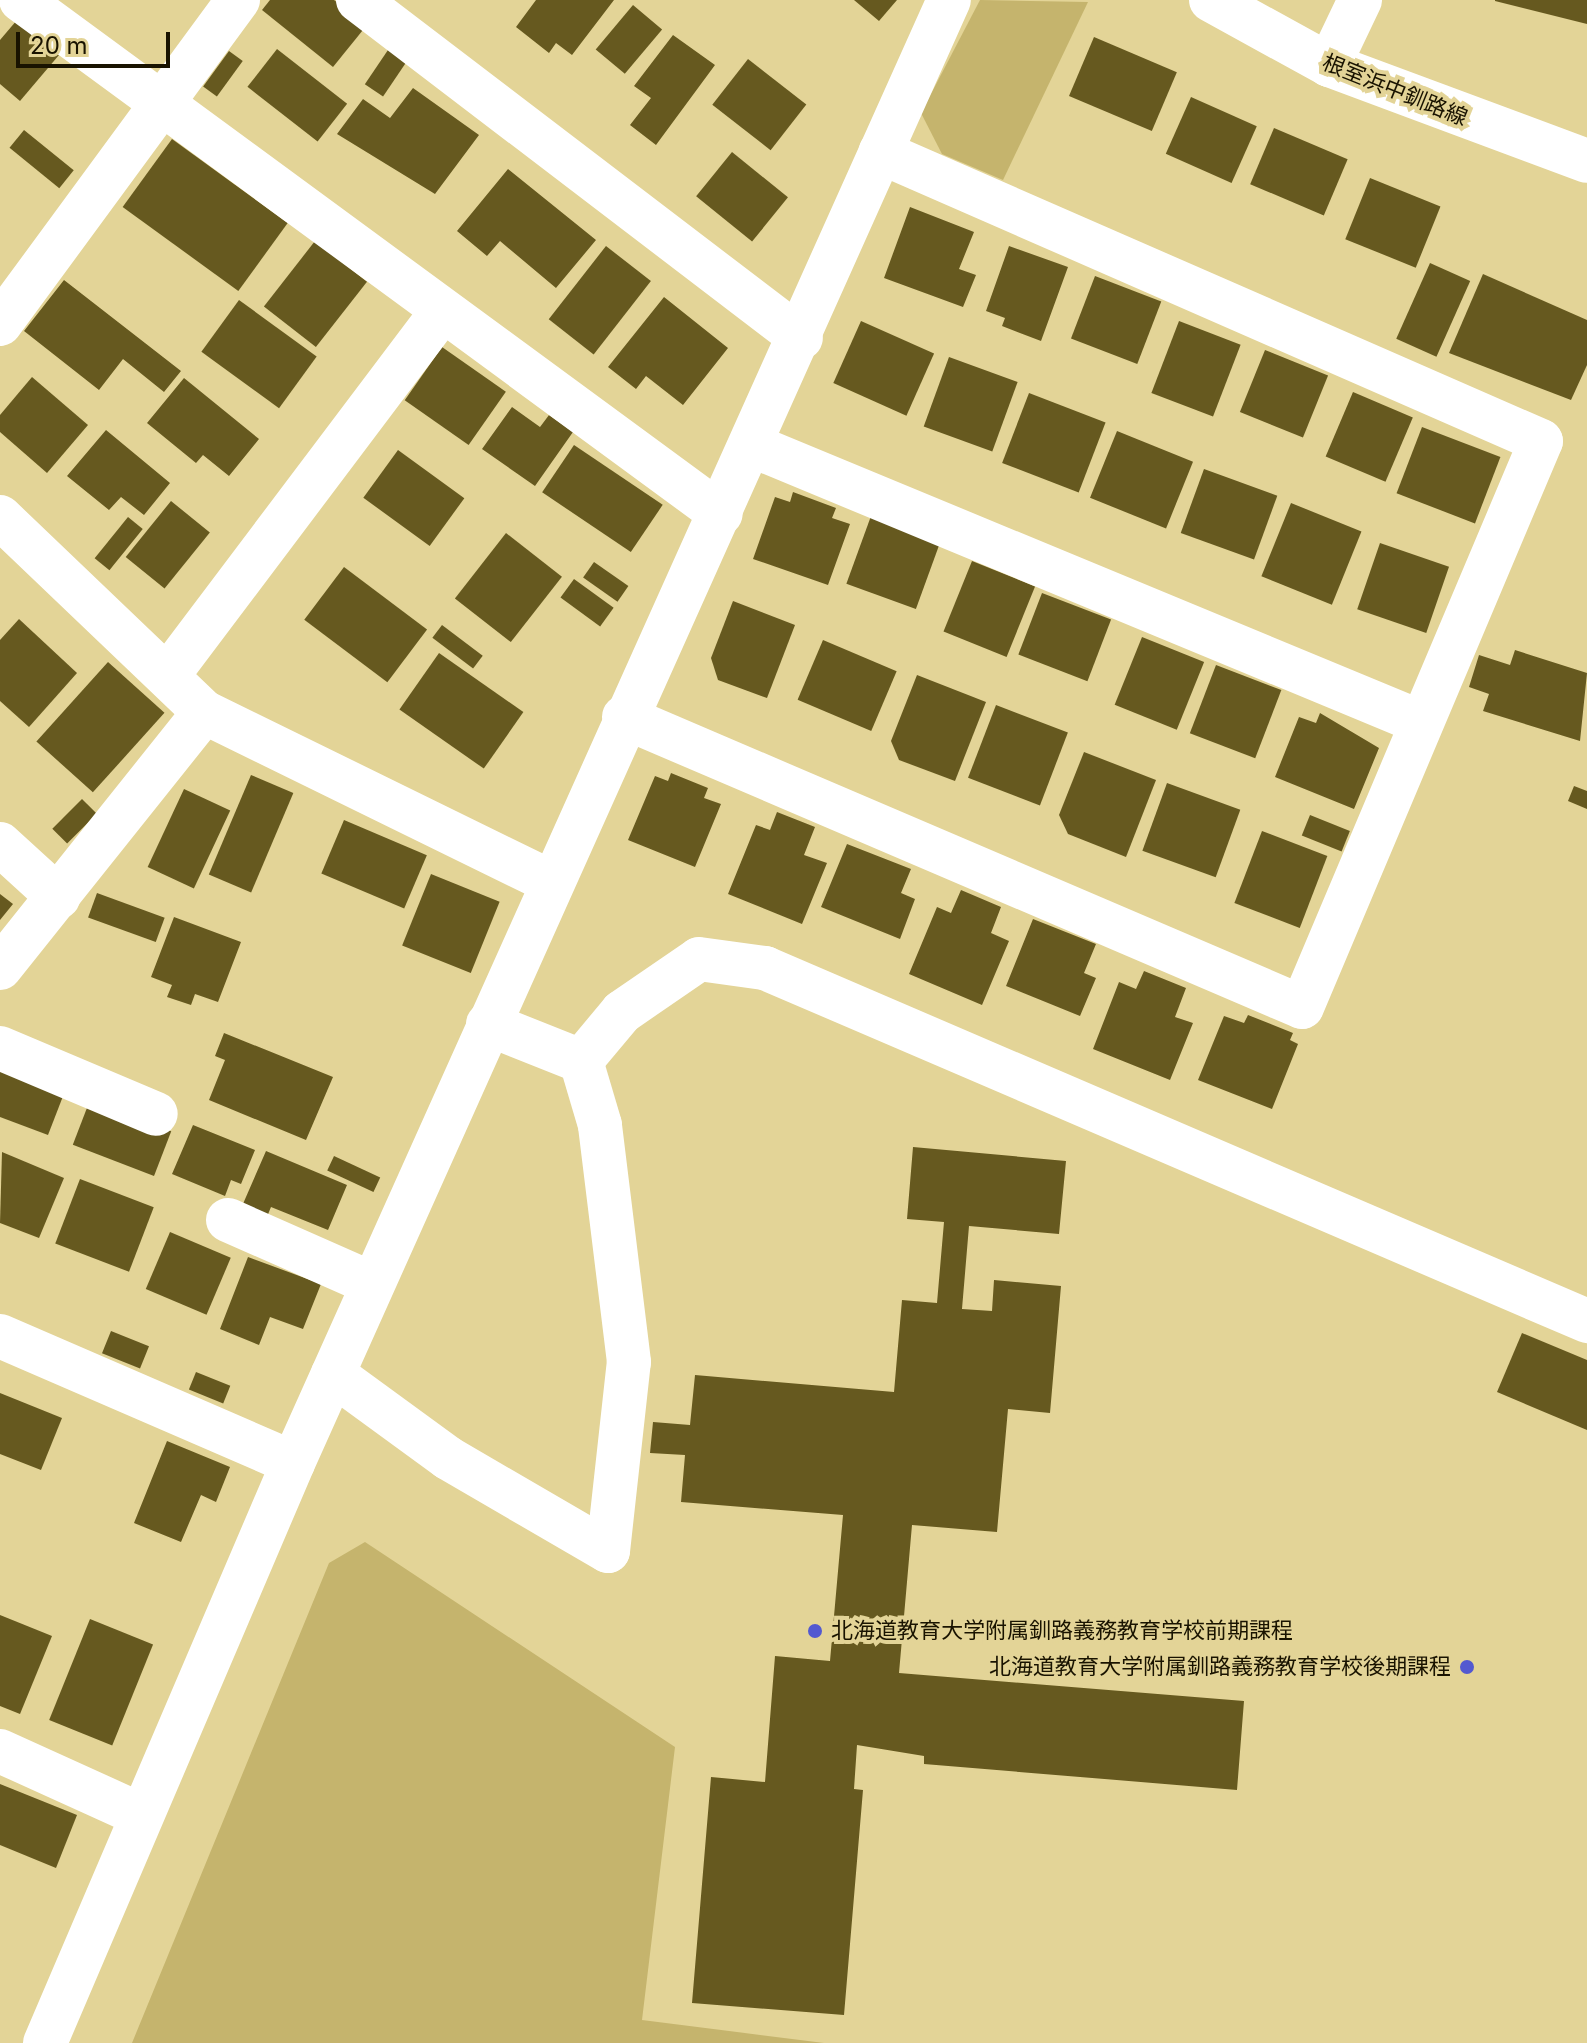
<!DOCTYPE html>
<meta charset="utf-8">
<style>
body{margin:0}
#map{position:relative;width:1587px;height:2043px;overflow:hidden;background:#e3d497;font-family:Inter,"Noto Sans JP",sans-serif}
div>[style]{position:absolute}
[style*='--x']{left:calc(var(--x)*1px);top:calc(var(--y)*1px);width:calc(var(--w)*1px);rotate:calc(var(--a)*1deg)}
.green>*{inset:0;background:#c5b46d}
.building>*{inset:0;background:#66591f;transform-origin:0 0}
.minor>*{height:44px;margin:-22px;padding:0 22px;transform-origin:22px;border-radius:22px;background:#fff}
.major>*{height:44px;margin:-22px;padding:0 22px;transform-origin:22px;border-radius:22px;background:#fff}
.dots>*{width:22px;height:22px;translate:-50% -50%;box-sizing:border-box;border:4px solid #e3d497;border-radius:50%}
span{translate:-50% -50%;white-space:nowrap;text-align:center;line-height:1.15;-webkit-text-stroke:8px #e3d497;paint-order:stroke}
.street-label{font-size:22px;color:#191300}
.poi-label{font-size:22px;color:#191300}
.left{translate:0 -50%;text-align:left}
.right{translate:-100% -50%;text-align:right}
.scale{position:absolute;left:16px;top:32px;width:154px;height:36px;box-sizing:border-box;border:4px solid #191300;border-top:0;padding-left:10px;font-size:24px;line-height:28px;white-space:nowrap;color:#191300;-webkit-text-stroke:6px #e3d497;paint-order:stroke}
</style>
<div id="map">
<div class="green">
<i style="clip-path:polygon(980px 0,1088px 2px,1003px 180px,942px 154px,921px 113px)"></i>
<i style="clip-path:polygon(365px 1542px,675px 1747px,642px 2020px,824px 2043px,132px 2043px,329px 1563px)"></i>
</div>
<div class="building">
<i style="clip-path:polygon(270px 0,334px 0,367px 25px,333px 67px,262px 10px)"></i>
<i style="clip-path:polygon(536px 0,614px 0,572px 55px,556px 43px,549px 53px,516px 27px)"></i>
<i style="clip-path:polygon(854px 0,897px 0,879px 21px)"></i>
<i style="clip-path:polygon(1495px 0,1587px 0,1587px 24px,1495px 1px)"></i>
<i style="left:633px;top:5px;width:38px;height:58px;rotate:40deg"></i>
<i style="clip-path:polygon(17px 20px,59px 55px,20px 101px,0 84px,0 40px)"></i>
<i style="clip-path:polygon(673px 35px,715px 65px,656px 145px,630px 125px,651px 98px,634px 86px)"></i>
<i style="left:1094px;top:37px;width:90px;height:64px;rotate:23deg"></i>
<i style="left:390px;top:47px;width:22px;height:45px;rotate:34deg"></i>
<i style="left:277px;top:49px;width:89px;height:48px;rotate:38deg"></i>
<i style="left:229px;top:51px;width:17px;height:44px;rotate:36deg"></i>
<i style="left:748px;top:59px;width:74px;height:58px;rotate:38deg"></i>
<i style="clip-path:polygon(413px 88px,479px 135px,435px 194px,337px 134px,363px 99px,390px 118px)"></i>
<i style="left:1191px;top:97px;width:72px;height:62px;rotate:24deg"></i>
<i style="left:1274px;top:128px;width:80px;height:61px;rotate:23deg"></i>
<i style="left:24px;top:130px;width:64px;height:23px;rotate:39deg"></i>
<i style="left:172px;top:139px;width:143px;height:84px;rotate:36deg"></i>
<i style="left:732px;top:152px;width:72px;height:57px;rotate:39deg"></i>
<i style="clip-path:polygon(508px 169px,596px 240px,556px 288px,500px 241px,487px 256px,457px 231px)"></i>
<i style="left:1370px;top:178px;width:76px;height:66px;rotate:22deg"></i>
<i style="clip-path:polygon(910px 207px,974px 232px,959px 269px,976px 275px,963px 307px,884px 278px)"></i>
<i style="left:315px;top:241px;width:66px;height:83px;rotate:38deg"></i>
<i style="left:606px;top:246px;width:57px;height:93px;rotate:38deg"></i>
<i style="clip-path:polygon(1009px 246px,1068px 267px,1041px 341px,1002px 326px,1005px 318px,986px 311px)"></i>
<i style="left:1430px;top:263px;width:44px;height:83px;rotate:24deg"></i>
<i style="clip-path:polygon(1483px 274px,1587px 320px,1587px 365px,1571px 400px,1449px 353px)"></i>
<i style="left:1095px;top:276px;width:71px;height:67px;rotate:21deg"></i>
<i style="clip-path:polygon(64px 280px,181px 371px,164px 392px,123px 359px,99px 390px,24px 331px)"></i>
<i style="clip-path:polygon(664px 297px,728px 348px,683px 405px,646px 376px,636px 389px,608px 367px)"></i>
<i style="left:239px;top:300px;width:96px;height:64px;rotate:36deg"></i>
<i style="left:861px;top:321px;width:80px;height:68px;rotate:24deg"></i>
<i style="left:1179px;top:321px;width:66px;height:77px;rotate:21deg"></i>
<i style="left:442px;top:347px;width:78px;height:65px;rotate:35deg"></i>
<i style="left:1265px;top:350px;width:68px;height:67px;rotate:22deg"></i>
<i style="left:949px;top:357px;width:73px;height:74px;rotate:20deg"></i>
<i style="clip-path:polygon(32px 377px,88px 425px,47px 473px,0 432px,0 415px)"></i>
<i style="clip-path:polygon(184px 378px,259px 439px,229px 476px,203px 455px,196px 463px,147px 423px)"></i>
<i style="left:1353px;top:392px;width:65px;height:70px;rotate:23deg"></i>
<i style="left:1029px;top:393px;width:82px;height:75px;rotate:21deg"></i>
<i style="clip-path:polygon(512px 407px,540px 427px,549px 415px,573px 432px,535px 486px,482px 449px)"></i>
<i style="left:1422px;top:427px;width:84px;height:71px;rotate:21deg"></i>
<i style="clip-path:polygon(106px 430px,170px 483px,144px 515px,121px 497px,109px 510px,67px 476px)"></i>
<i style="left:1117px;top:431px;width:82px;height:72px;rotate:22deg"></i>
<i style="left:574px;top:445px;width:107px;height:57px;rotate:34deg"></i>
<i style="left:398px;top:450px;width:82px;height:59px;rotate:36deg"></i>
<i style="left:1204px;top:469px;width:78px;height:68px;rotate:20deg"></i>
<i style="clip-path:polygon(793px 492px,836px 508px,832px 518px,850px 524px,828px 585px,753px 559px,775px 497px,790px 502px)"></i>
<i style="left:171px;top:501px;width:50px;height:72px;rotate:39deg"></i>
<i style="left:1291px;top:503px;width:76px;height:79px;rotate:22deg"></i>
<i style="left:871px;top:516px;width:74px;height:72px;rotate:20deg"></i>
<i style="left:128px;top:517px;width:19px;height:53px;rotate:39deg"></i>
<i style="left:506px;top:533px;width:71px;height:83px;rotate:38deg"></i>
<i style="left:1380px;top:543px;width:73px;height:70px;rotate:19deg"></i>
<i style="left:972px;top:561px;width:68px;height:76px;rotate:22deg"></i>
<i style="left:594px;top:562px;width:42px;height:19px;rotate:35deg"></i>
<i style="left:344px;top:567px;width:104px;height:66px;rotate:37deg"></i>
<i style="left:574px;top:579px;width:49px;height:23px;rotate:36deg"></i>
<i style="left:1042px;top:593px;width:74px;height:66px;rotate:21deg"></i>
<i style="clip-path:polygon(733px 601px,795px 625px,767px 698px,718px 680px,711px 658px)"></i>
<i style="clip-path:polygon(19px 619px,77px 673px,29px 727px,0 701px,0 640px)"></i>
<i style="left:442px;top:625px;width:51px;height:16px;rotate:37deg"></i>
<i style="left:1142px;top:637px;width:67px;height:73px;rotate:22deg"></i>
<i style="left:823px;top:640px;width:80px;height:65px;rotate:23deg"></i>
<i style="clip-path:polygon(1515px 650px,1587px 673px,1580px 741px,1483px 711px,1489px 694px,1469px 687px,1479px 655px,1510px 665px)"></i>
<i style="left:439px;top:653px;width:103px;height:69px;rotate:35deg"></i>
<i style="left:108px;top:662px;width:76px;height:107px;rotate:42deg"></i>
<i style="left:1216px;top:665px;width:70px;height:73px;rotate:21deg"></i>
<i style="clip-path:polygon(917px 675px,986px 702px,955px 781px,899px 760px,891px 741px)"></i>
<i style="left:996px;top:705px;width:77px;height:78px;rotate:21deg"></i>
<i style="clip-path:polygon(1320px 713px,1379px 748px,1354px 809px,1275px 777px,1299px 717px,1316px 723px)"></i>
<i style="clip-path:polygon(1084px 752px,1156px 780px,1126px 857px,1068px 834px,1059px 815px)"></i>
<i style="clip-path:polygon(671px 773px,708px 788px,704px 798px,721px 804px,695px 867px,628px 840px,655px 776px,668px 781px)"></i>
<i style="left:251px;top:775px;width:46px;height:108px;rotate:23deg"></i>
<i style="left:1167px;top:783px;width:78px;height:72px;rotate:20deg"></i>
<i style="clip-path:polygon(1574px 786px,1587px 791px,1587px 809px,1568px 801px)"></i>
<i style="left:184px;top:789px;width:51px;height:86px;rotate:25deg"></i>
<i style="left:82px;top:799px;width:21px;height:42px;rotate:45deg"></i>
<i style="clip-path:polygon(777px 812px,815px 827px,804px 855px,827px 863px,802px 924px,728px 894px,756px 825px,770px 830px)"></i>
<i style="left:1310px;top:815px;width:43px;height:22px;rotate:22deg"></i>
<i style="left:344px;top:820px;width:90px;height:58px;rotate:23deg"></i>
<i style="left:1262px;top:831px;width:70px;height:77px;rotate:21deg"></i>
<i style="clip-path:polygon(847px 844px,911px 869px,901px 893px,915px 899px,900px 939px,821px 907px)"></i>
<i style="left:431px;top:874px;width:74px;height:77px;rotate:22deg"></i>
<i style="clip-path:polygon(961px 890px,1001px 907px,991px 933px,1009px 941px,982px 1005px,909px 974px,937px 907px,951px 913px)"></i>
<i style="left:97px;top:893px;width:72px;height:26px;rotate:20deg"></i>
<i style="clip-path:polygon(0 894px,13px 904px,0 920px)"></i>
<i style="clip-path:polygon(174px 917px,241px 942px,218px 1002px,195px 994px,191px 1005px,167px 997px,172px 985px,151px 977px)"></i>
<i style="clip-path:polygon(1033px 919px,1096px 944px,1084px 973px,1096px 978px,1080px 1016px,1006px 986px)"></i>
<i style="clip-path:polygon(1144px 971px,1186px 988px,1175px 1017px,1193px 1023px,1170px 1080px,1093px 1049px,1119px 982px,1136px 989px)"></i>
<i style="clip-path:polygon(1248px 1015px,1293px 1033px,1290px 1040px,1298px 1044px,1272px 1109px,1198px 1080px,1224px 1016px,1244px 1023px)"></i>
<i style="clip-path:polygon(224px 1033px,333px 1077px,306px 1140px,209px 1100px,225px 1060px,215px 1056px)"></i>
<i style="clip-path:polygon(0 1065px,65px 1091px,48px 1135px,0 1117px)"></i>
<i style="left:90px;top:1100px;width:87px;height:48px;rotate:21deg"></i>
<i style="clip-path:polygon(193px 1125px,255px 1150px,241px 1184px,231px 1180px,225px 1196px,172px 1174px)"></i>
<i style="clip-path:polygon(913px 1147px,1066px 1161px,1059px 1234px,969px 1226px,962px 1309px,992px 1311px,994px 1280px,1061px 1286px,1050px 1413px,1008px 1409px,997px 1532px,912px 1525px,899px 1673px,1244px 1701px,1237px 1790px,924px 1764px,924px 1756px,857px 1745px,854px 1789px,863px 1790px,844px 2015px,692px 2003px,711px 1777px,765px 1782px,775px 1656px,830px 1661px,843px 1515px,681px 1502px,685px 1455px,650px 1453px,653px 1422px,690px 1425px,695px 1375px,894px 1392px,902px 1300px,937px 1303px,944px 1222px,907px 1219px)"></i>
<i style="clip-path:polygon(266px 1151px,347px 1185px,328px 1230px,271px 1207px,264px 1224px,239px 1213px)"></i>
<i style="clip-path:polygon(2px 1152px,64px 1178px,39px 1238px,0 1223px)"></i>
<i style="left:334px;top:1156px;width:51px;height:16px;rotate:25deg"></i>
<i style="left:80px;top:1179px;width:79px;height:69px;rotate:21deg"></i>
<i style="left:170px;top:1232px;width:66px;height:62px;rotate:23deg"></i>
<i style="clip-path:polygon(248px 1257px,321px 1284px,303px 1329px,270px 1317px,259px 1345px,220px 1329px)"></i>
<i style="left:111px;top:1331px;width:41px;height:24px;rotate:22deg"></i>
<i style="clip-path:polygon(1522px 1333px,1587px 1360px,1587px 1430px,1497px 1392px)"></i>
<i style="left:196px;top:1372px;width:37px;height:19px;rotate:22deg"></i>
<i style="clip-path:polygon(0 1393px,62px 1418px,41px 1470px,0 1454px)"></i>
<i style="clip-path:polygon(167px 1441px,230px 1467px,216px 1502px,201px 1495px,181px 1542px,134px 1523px)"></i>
<i style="clip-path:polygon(0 1615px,52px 1636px,20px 1714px,0 1706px)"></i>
<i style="left:90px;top:1619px;width:68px;height:109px;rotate:22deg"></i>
<i style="clip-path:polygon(0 1784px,77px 1815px,56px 1868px,0 1845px)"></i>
</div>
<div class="minor">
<i style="--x:21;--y:0;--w:868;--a:36.29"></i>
<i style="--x:358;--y:0;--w:557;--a:37.34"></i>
<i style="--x:1329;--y:65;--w:72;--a:-64.5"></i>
<i style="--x:0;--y:324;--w:402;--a:-53.7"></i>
<i style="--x:751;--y:445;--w:722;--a:22.48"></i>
<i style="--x:0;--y:517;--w:282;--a:43.7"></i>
<i style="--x:204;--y:712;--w:386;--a:26.1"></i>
<i style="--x:168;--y:675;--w:455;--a:-53"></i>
<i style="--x:624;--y:717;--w:737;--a:23.16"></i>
<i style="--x:1302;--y:1007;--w:614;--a:-67.11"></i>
<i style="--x:1541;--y:441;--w:721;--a:-156.38"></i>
<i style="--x:0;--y:844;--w:79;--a:42.4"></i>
<i style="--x:0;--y:968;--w:327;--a:-51.4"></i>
<i style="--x:488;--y:1024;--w:100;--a:21.7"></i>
<i style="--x:581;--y:1061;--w:64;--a:-50.1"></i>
<i style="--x:622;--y:1012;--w:93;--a:-34.5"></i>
<i style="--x:699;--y:959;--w:67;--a:7.8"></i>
<i style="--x:765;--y:968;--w:895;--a:23.24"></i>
<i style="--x:0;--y:1048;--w:169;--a:22.9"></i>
<i style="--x:228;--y:1220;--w:158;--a:23.8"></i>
<i style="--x:0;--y:1336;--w:319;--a:23.4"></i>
<i style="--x:333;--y:1374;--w:142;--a:36.1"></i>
<i style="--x:448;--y:1458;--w:185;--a:30.2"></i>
<i style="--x:608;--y:1551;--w:190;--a:-83.7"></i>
<i style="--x:629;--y:1362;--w:239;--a:-97"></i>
<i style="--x:600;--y:1125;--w:67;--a:-106.5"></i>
<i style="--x:0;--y:1751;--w:153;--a:24.4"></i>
<i style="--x:45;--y:2043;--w:631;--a:-66.85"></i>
<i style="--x:293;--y:1463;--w:1603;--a:-65.85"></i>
</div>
<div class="major">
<i style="--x:1211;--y:0;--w:135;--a:28.8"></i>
<i style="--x:1329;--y:65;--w:275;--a:20.4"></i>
</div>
<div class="dots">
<i style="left:815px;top:1631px;background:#5359d0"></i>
<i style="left:1467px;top:1667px;background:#5359d0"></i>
</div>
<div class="street-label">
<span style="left:1395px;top:90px;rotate:22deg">根室浜中釧路線</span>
</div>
<div class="poi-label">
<span class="left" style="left:831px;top:1631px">北海道教育大学附属釧路義務教育学校前期課程</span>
<span class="right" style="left:1451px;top:1667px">北海道教育大学附属釧路義務教育学校後期課程</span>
</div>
<div class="scale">20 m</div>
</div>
